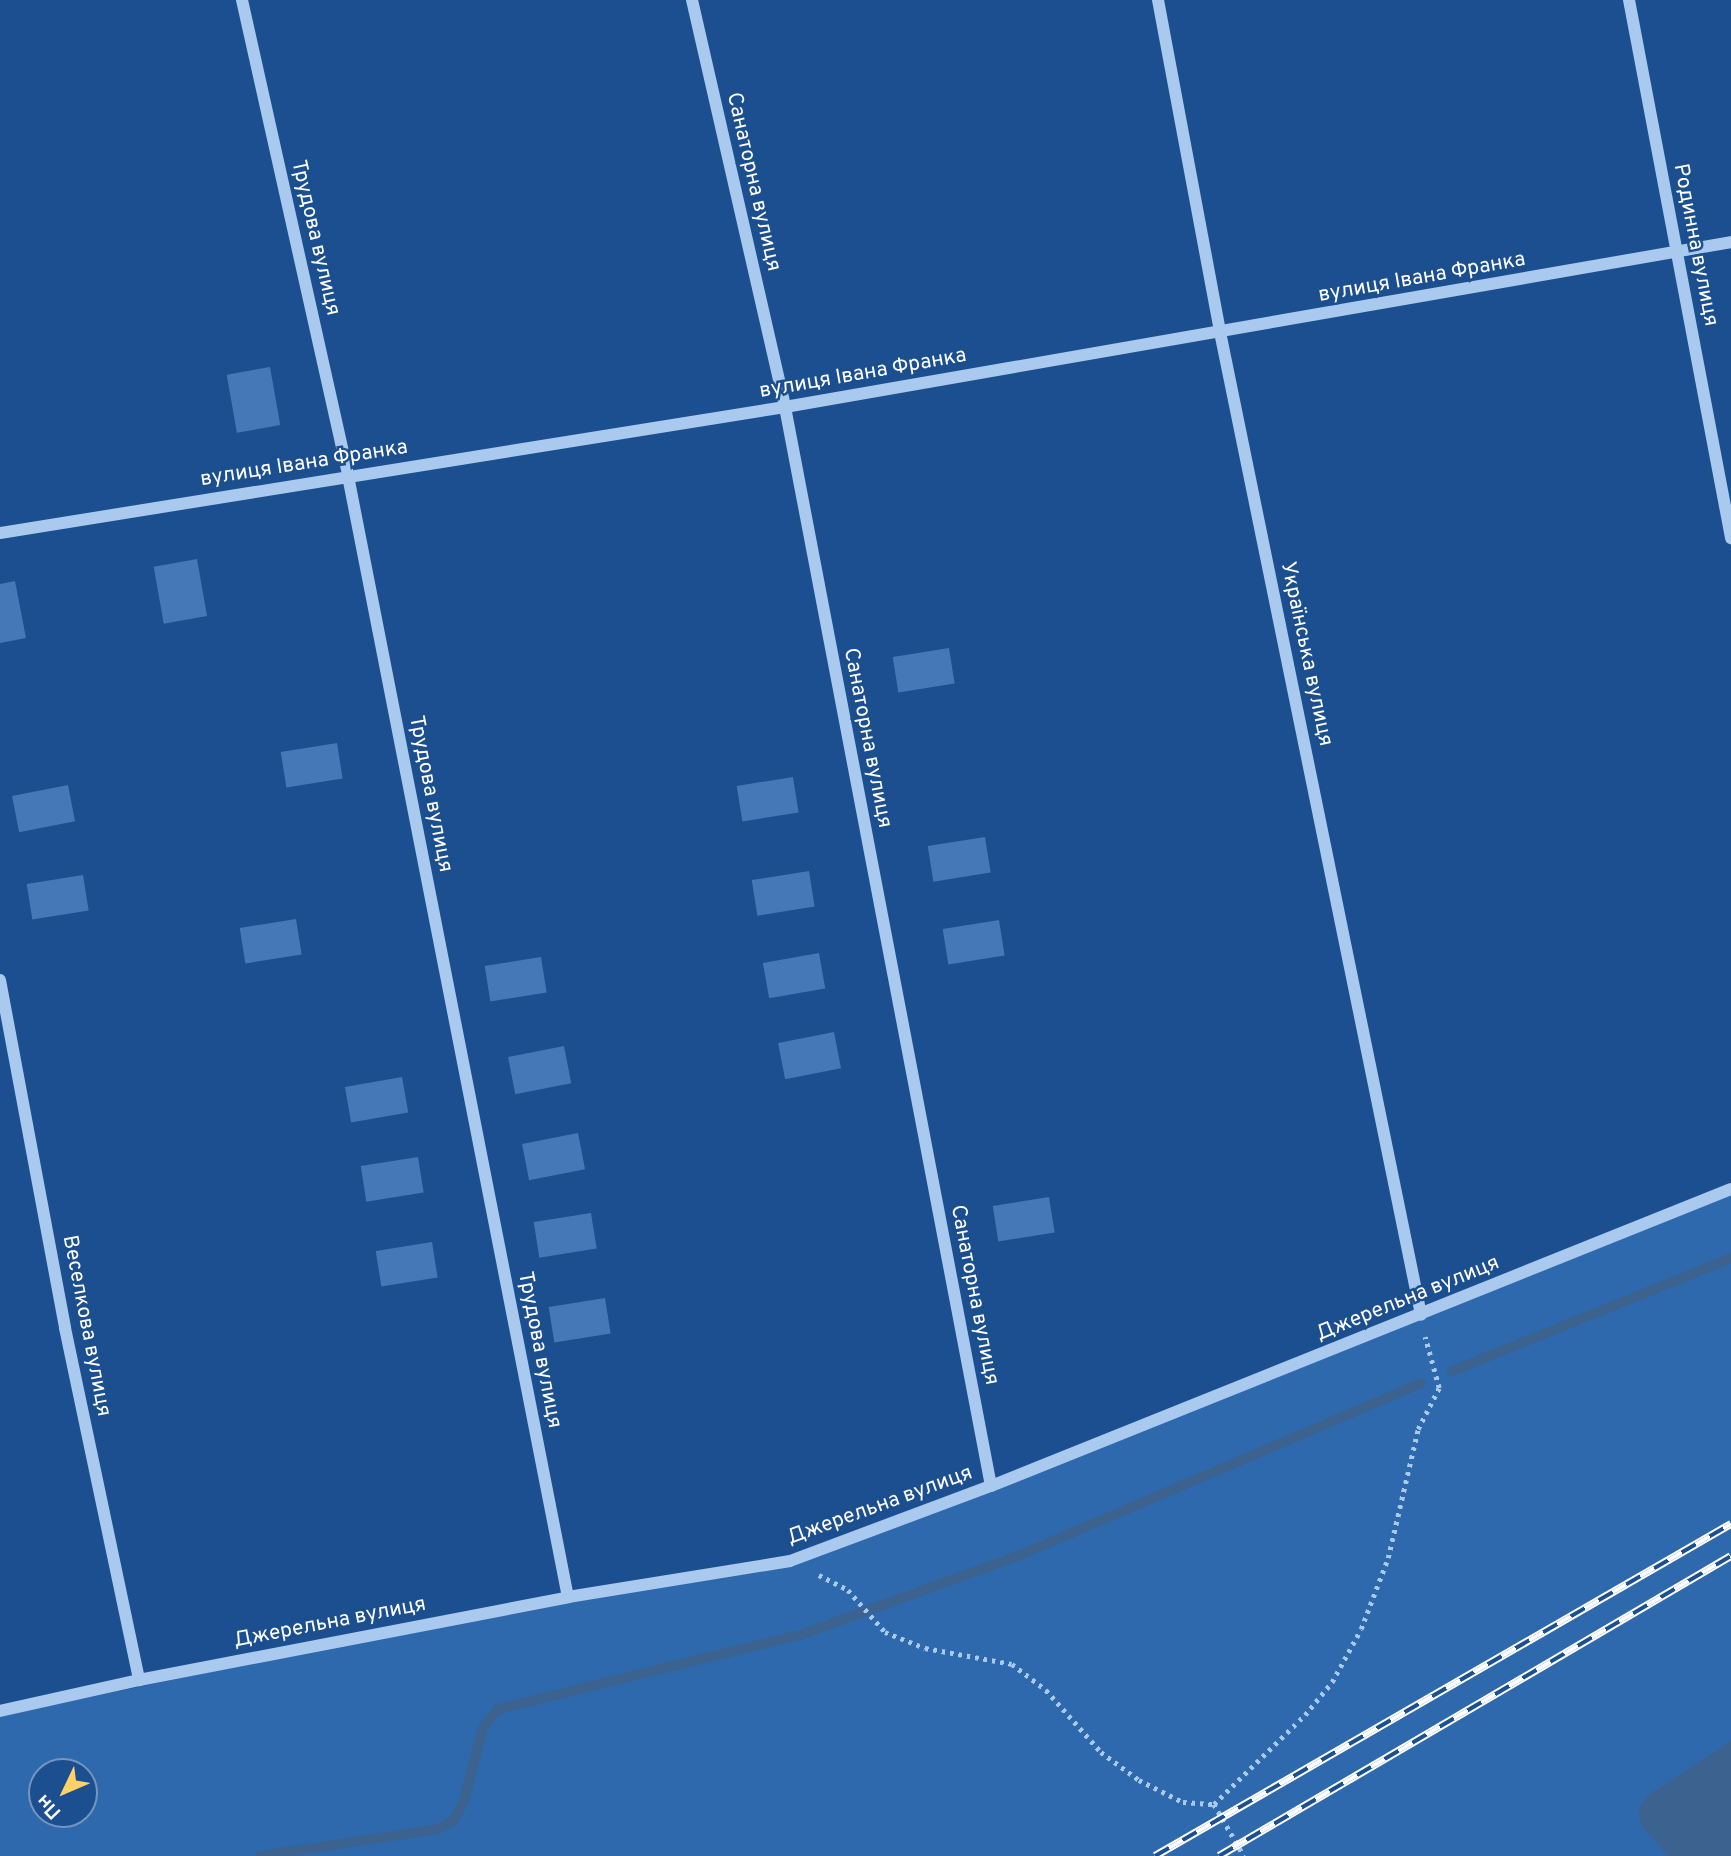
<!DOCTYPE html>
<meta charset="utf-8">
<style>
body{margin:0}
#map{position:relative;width:1731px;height:1856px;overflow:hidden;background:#1b4f8f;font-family:Overpass,sans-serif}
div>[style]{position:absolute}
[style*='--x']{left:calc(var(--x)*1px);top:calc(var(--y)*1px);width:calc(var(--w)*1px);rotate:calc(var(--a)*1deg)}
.green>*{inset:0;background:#2e69ad}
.water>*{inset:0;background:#3c6290}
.stream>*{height:10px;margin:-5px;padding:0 5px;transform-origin:5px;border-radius:5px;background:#3c6290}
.building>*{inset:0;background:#4478b7;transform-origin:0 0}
.path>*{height:4.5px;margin-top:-2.25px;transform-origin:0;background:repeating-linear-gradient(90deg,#a9c9ee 0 3.5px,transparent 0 8.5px)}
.minor>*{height:12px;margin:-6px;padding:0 6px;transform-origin:6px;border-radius:6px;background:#a9c9ee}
.rail>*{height:8px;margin-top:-4px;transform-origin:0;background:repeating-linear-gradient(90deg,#1b4f8f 0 16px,#fff 0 32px);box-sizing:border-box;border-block:2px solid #fff}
span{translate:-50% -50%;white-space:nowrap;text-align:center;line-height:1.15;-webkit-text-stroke:5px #1b4f8f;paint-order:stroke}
.street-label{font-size:21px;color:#fff}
.north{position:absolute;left:28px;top:1758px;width:70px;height:70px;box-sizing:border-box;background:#1b4f8f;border:2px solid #7695bc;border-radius:50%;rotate:226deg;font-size:19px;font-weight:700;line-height:28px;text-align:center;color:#fff}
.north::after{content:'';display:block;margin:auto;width:24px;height:32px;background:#ffd166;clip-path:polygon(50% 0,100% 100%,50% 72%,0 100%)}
</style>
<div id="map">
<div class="green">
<i style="clip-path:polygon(evenodd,1731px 1189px,1731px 1856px,0 1856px,0 1716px,568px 1597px,790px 1561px,1731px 1189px,42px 1772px,84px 1772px,84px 1814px,42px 1814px,42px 1772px)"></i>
</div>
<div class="water">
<i style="clip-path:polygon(1731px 1741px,1731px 1856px,1668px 1856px,1642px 1826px,1638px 1810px,1648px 1795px)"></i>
</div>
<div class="stream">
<i style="--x:1452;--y:1371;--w:301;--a:-22"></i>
<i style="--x:260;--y:1856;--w:180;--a:-8.6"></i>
<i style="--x:438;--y:1829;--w:18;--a:-29"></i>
<i style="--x:454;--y:1820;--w:21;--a:-62"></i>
<i style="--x:464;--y:1801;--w:76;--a:-75.6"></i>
<i style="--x:483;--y:1727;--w:23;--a:-50"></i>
<i style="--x:498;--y:1709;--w:314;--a:-13.8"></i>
<i style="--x:803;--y:1634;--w:231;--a:-20"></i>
<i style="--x:1020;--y:1555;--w:436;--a:-23.2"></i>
</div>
<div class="building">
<i style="left:270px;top:367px;width:59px;height:44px;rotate:80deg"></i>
<i style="left:197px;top:559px;width:58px;height:44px;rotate:80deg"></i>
<i style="clip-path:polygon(15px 581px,26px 638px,0 643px,0 584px)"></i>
<i style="left:949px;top:648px;width:36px;height:57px;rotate:81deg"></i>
<i style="left:337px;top:743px;width:36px;height:57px;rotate:81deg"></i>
<i style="left:793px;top:777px;width:36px;height:57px;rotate:81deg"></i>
<i style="left:68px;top:785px;width:37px;height:57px;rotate:79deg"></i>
<i style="left:985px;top:837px;width:36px;height:58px;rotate:81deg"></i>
<i style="left:809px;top:871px;width:36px;height:58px;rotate:81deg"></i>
<i style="left:83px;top:875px;width:36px;height:57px;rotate:81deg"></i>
<i style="left:296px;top:919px;width:36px;height:57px;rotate:81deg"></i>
<i style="left:999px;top:920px;width:36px;height:57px;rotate:81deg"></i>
<i style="left:819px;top:953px;width:36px;height:57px;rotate:80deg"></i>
<i style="left:541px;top:957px;width:36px;height:57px;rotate:81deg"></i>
<i style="left:834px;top:1032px;width:37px;height:57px;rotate:79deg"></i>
<i style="left:564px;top:1046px;width:38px;height:57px;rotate:79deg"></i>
<i style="left:402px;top:1077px;width:36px;height:58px;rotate:80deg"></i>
<i style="left:578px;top:1133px;width:37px;height:57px;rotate:79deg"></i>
<i style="left:418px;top:1157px;width:36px;height:58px;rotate:81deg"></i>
<i style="left:1049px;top:1197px;width:36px;height:57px;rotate:81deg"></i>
<i style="left:591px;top:1213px;width:36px;height:58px;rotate:81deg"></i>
<i style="left:432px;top:1242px;width:36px;height:57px;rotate:81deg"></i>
<i style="left:605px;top:1298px;width:36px;height:57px;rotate:81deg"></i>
</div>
<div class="path">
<i style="--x:819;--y:1575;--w:33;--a:27"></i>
<i style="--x:848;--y:1590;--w:56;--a:48.6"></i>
<i style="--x:885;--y:1632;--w:43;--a:21.8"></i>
<i style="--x:925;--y:1648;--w:88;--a:10.4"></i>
<i style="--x:1012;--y:1664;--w:43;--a:37.4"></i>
<i style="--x:1046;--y:1690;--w:83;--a:48.4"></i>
<i style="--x:1101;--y:1752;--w:47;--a:36.4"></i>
<i style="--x:1139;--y:1780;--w:49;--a:26.6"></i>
<i style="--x:1183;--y:1802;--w:31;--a:4"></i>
<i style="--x:1214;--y:1804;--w:127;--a:-44.4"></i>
<i style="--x:1305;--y:1715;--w:43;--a:-50.7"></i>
<i style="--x:1332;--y:1682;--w:60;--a:-61.3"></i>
<i style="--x:1361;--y:1629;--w:76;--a:-69.2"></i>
<i style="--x:1388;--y:1558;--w:132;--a:-76.9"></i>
<i style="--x:1418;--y:1429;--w:46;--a:-62.9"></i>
<i style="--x:1439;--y:1388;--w:53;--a:-105.4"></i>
<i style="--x:1214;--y:1804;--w:60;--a:60"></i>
</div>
<div class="minor">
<i style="--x:242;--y:0;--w:488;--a:77.4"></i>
<i style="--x:348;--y:476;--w:1142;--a:78.9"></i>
<i style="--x:692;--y:0;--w:417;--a:77.1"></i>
<i style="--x:785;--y:407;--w:1098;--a:79.19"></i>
<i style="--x:1158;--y:0;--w:338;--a:79.4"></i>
<i style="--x:1220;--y:332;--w:1003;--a:78.44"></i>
<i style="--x:1629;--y:0;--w:548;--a:79.26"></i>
<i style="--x:0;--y:533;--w:795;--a:-9.12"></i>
<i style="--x:785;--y:407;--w:960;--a:-9.89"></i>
<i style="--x:0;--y:980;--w:354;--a:79.4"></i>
<i style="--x:65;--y:1328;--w:360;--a:78.1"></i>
<i style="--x:0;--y:1711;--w:142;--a:-12.6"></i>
<i style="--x:139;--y:1680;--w:437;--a:-10.9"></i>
<i style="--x:568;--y:1597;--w:225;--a:-9.2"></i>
<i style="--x:790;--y:1561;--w:215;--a:-20.5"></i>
<i style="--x:991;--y:1486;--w:797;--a:-21.87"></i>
</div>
<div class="rail">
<i style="--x:1155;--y:1856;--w:665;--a:-29.96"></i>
<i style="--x:1219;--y:1856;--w:593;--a:-30.37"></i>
</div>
<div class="street-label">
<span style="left:753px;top:182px;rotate:77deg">Санаторна вулиця</span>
<span style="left:315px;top:238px;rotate:77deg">Трудова вулиця</span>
<span style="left:1695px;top:245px;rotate:79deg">Родинна вулиця</span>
<span style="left:1422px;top:278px;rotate:-10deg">вулиця Івана Франка</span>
<span style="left:863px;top:374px;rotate:-10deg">вулиця Івана Франка</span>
<span style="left:304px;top:464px;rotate:-9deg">вулиця Івана Франка</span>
<span style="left:1306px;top:654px;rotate:78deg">Українська вулиця</span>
<span style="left:867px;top:738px;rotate:79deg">Санаторна вулиця</span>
<span style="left:430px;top:794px;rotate:79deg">Трудова вулиця</span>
<span style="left:974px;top:1295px;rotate:79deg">Санаторна вулиця</span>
<span style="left:1408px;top:1299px;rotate:-22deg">Джерельна вулиця</span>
<span style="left:86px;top:1326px;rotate:79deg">Веселкова вулиця</span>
<span style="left:539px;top:1350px;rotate:79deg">Трудова вулиця</span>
<span style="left:880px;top:1506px;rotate:-20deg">Джерельна вулиця</span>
<span style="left:330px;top:1623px;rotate:-11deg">Джерельна вулиця</span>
</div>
<div class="north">Пн</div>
</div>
